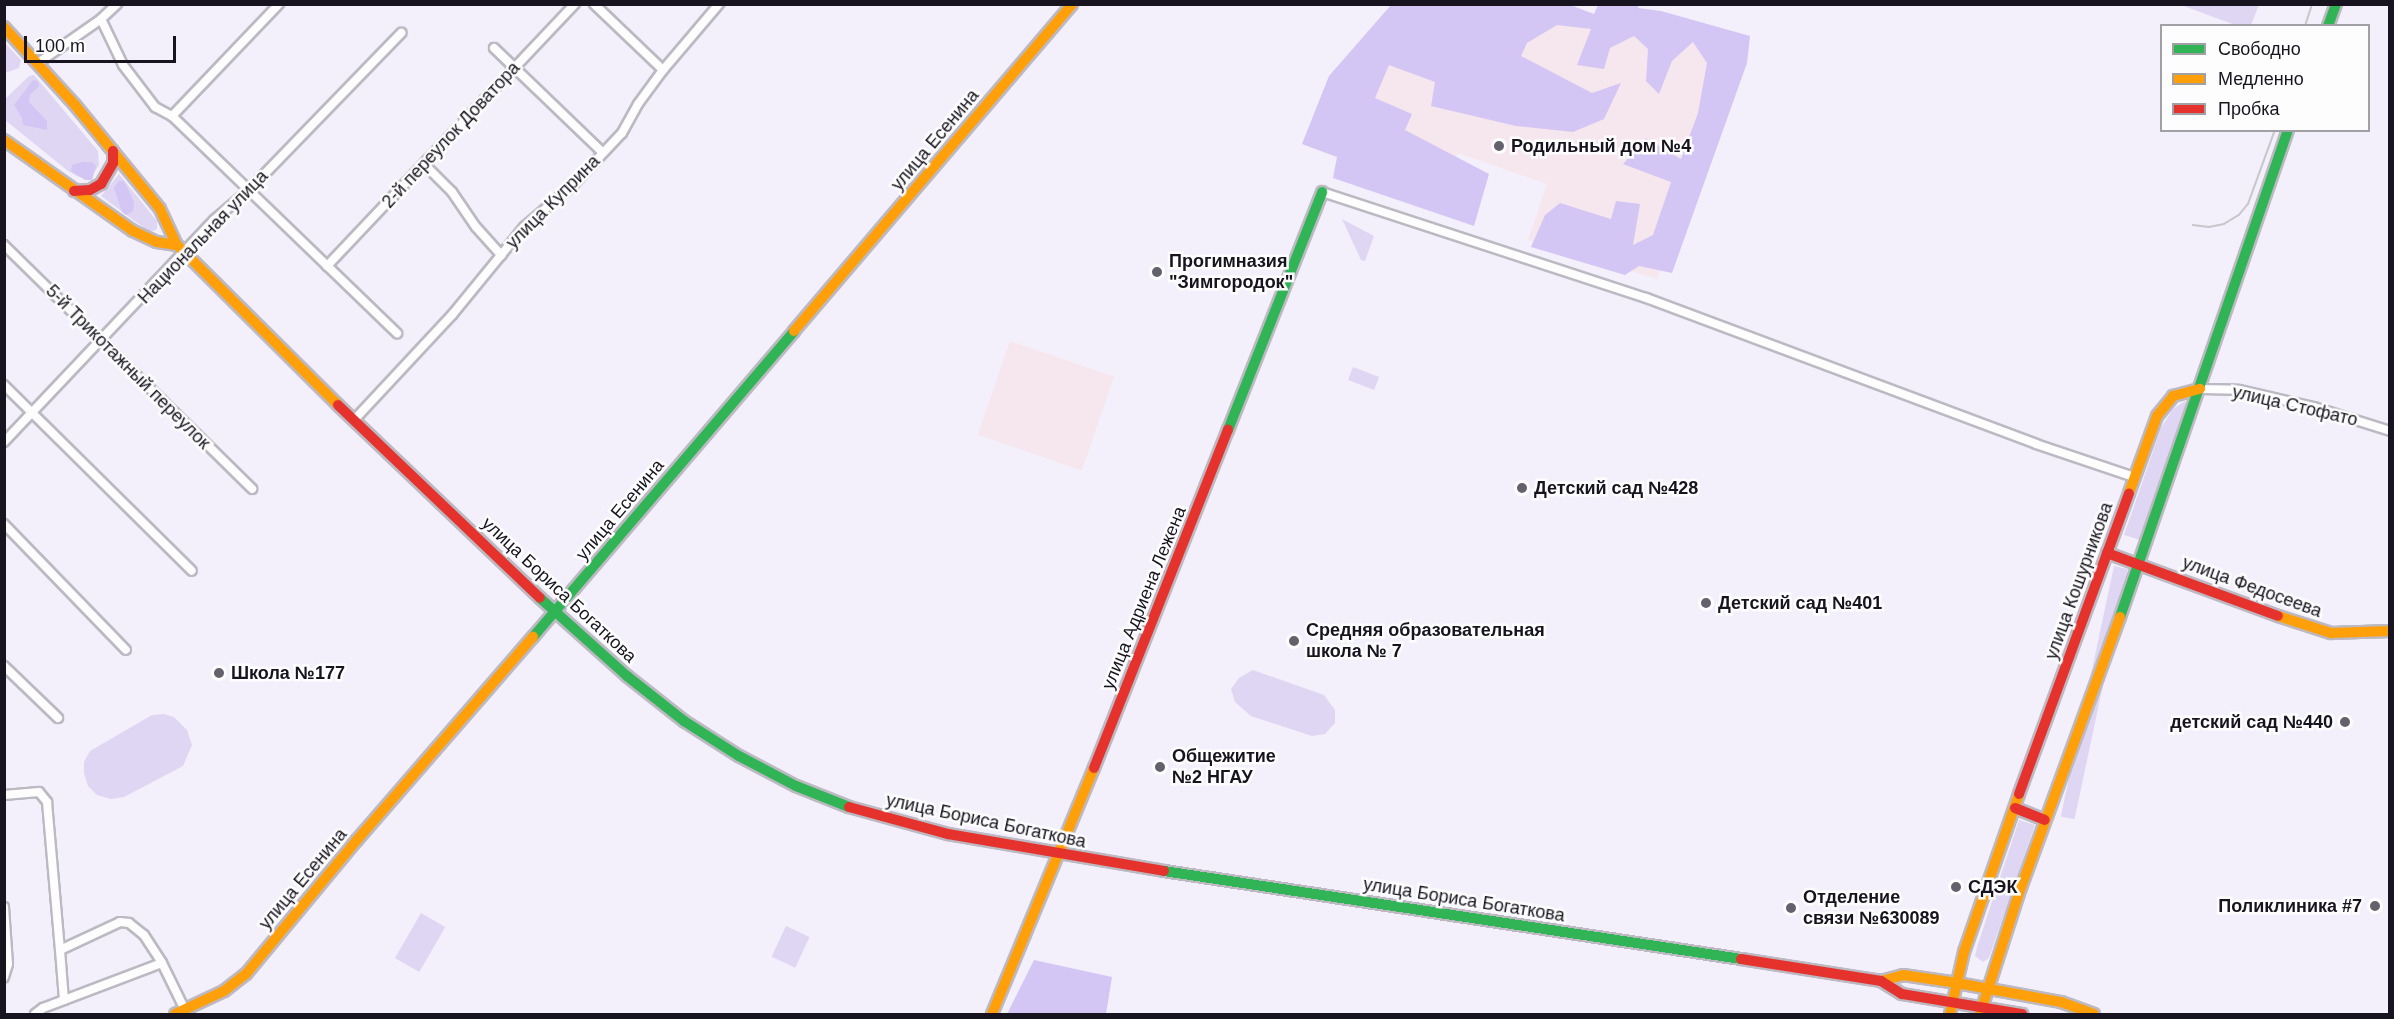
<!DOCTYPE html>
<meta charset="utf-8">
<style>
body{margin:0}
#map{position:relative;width:2394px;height:1019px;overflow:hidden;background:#f3f0fb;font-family:Arial,sans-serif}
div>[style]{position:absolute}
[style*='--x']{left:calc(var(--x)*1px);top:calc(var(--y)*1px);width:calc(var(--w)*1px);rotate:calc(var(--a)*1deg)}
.medical>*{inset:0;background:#f6e6ed;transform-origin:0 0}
.green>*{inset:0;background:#ded6f3;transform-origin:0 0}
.forest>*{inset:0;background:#d4c6f4}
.roads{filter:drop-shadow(2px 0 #bcb9c3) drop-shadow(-2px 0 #bcb9c3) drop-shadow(0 2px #bcb9c3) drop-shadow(0 -2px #bcb9c3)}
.street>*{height:8px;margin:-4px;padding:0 4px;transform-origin:4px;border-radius:4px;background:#fdfdfe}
.fast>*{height:10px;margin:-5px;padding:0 5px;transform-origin:5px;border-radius:5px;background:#30b455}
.slow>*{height:10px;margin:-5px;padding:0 5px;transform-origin:5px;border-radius:5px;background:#ff9f0a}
.jam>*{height:10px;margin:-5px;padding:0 5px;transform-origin:5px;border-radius:5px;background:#e5322d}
.tram>*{height:1.5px;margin:-0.75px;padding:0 0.75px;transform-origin:0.75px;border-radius:0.75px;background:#c8c7cb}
.dots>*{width:16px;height:16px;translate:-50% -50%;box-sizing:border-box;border:3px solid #fdfdfd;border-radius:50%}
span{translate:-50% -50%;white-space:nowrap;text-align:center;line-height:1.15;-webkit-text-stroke:5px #fdfdfd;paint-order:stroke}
.street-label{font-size:18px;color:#18141f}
.poi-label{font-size:18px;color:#18141f;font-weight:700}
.left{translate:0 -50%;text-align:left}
.right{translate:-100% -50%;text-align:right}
.frame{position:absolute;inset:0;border:6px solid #18141f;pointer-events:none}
.legend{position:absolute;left:2160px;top:24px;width:210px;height:108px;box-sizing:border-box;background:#fdfdfd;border:2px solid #a1a0a4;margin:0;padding:8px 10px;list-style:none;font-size:18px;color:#18141f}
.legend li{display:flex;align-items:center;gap:12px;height:30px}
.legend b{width:30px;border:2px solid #a1a0a4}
.scale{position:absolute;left:24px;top:36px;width:152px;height:27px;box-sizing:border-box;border:3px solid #18141f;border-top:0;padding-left:8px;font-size:18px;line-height:21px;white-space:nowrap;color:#18141f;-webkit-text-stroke:4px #fdfdfd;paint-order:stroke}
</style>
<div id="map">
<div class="medical">
<i style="clip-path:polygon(1391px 5px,1570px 5px,1594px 14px,1735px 37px,1657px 279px,1528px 240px,1547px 184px,1458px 153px,1443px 197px,1302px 144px,1329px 76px)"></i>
<i style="left:1010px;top:341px;width:110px;height:99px;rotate:19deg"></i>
</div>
<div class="green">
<i style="clip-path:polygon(2181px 5px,2259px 4px,2259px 5px,2251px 25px,2238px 26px)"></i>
<i style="clip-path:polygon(5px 43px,21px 60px,19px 68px,5px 73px)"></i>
<i style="clip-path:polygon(34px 75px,98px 151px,99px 165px,92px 176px,79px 177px,68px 171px,5px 120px,4px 100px,29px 76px)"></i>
<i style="clip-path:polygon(119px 174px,157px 221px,157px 229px,153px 231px,148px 231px,101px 196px)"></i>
<i style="clip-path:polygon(1342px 219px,1374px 236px,1365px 261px,1361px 260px)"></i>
<i style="left:1353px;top:367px;width:28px;height:14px;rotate:21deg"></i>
<i style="clip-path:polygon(2185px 401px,2188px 407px,2140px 540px,2124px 535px,2161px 428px,2173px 409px)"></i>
<i style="left:2114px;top:566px;width:14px;height:256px;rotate:12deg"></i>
<i style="clip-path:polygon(1253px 670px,1324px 695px,1335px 710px,1335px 723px,1325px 734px,1312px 736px,1251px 716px,1235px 702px,1231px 689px,1239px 678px)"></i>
<i style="clip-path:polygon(164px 714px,174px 717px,187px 730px,192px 745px,183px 766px,124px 797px,111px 799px,97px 795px,88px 786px,84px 773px,84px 762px,90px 751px,152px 715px)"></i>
<i style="clip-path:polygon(2019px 820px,2035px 825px,1989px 958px,1983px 962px,1975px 956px,1977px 947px)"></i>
<i style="left:421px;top:913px;width:28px;height:52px;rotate:30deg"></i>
<i style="left:786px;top:926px;width:26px;height:34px;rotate:25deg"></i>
</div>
<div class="forest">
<i style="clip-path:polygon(1570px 5px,1594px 14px,1598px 5px,1639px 5px,1638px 8px,1661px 11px,1750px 36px,1747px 63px,1672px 273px,1639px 266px,1625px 275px,1531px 247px,1545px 215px,1560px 203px,1611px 219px,1616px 201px,1640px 204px,1633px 245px,1653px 235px,1671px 182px,1623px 164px,1646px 138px,1681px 159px,1698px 113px,1707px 63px,1693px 42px,1672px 61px,1659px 94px,1646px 81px,1648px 49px,1634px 36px,1610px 48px,1604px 69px,1577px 65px,1591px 29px,1557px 25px,1527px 43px,1521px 56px,1592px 93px,1621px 83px,1604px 119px,1573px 132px,1516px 126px,1431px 106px,1435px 82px,1389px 65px,1375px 98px,1412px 114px,1405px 130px,1489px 174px,1474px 226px,1333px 178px,1337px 157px,1302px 144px,1329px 76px,1391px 5px)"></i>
<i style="clip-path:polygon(33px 80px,38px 81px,39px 86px,30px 95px,29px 102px,47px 121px,47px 130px,23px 125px,22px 118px,14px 105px)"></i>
<i style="clip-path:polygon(82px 162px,92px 162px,96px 166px,92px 180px,85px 180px,71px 171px,72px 165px)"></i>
<i style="clip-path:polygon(119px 181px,124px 181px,134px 202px,133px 211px,126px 215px,122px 212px,114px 188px)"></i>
<i style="clip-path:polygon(1034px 960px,1112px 977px,1106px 1014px,1007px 1014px)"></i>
</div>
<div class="roads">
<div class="street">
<i style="--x:594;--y:4;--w:95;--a:43.7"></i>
<i style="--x:101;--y:19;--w:51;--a:64.4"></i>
<i style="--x:123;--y:65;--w:53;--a:52.7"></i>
<i style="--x:155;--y:107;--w:19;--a:28"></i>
<i style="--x:172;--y:116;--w:313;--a:44"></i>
<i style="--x:494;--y:48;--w:151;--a:43.9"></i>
<i style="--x:38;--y:63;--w:77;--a:-34.9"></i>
<i style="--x:101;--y:19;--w:22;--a:-43"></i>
<i style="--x:172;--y:116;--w:155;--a:-46.3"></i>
<i style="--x:424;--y:164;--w:40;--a:45"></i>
<i style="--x:452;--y:192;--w:42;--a:55.6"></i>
<i style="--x:476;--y:227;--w:38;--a:48"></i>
<i style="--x:1322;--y:192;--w:341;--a:18.1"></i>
<i style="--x:1646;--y:298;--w:416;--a:20.5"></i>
<i style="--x:2036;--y:444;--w:103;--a:18.6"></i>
<i style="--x:4;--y:245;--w:348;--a:44.5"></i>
<i style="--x:327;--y:266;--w:361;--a:-46.6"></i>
<i style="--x:4;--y:385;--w:264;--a:44.7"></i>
<i style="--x:2200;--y:389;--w:39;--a:1"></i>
<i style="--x:2239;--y:390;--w:77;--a:12.8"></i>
<i style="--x:2314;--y:407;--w:80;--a:17.5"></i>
<i style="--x:354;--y:420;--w:144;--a:-47"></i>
<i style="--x:452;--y:315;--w:114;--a:-50.7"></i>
<i style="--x:524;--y:227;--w:65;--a:-40.6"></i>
<i style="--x:573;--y:185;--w:71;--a:-46.7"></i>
<i style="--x:622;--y:133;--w:33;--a:-61"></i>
<i style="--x:638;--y:104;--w:42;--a:-53.7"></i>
<i style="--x:663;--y:70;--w:87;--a:-49.7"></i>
<i style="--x:4;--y:442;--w:306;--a:-46.6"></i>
<i style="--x:214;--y:220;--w:46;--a:-40.6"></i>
<i style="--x:249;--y:190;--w:219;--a:-45.9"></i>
<i style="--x:4;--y:524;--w:175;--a:45.9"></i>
<i style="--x:4;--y:666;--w:75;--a:43.9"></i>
<i style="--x:4;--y:795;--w:35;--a:-5"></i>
<i style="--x:39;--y:792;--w:13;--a:51"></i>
<i style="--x:47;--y:802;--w:149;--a:85"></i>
<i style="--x:4;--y:907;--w:57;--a:86"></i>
<i style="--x:8;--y:964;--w:14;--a:107"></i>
<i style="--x:64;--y:1000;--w:50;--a:-94.6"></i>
<i style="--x:60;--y:950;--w:66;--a:-25"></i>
<i style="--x:120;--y:922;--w:9;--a:6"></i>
<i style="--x:129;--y:923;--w:19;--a:39"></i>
<i style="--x:144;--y:935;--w:33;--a:57"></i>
<i style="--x:35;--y:1014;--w:10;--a:-37"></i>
<i style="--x:43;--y:1008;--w:127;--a:-20.7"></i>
<i style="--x:162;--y:963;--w:52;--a:63.9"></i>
</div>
<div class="fast">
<i style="--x:2328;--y:26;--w:23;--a:-70"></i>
<i style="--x:1228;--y:430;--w:256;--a:-68.4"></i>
<i style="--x:540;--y:598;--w:117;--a:41.9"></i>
<i style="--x:627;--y:676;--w:73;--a:38.3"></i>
<i style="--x:684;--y:721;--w:65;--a:32.5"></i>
<i style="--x:739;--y:756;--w:64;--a:27.8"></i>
<i style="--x:796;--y:786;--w:57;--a:21.6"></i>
<i style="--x:2120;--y:617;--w:515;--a:-70.97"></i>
<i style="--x:533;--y:637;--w:402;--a:-49.5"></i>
<i style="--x:1164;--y:871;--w:584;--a:8.67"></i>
</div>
<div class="slow">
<i style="--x:4;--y:27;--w:105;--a:47.7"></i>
<i style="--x:75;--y:105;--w:134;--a:50.7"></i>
<i style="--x:160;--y:209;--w:40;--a:65"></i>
<i style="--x:177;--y:245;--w:227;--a:44.8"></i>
<i style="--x:4;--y:140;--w:158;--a:35.2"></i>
<i style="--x:133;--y:231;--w:26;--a:25"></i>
<i style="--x:157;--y:242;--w:20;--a:9"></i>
<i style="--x:794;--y:331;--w:429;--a:-49.6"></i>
<i style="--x:2129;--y:493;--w:82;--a:-70"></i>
<i style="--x:2157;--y:416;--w:26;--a:-51"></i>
<i style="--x:2173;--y:396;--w:28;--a:-15"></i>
<i style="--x:2278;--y:616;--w:56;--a:17.8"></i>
<i style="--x:2331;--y:633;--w:59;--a:-1.9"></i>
<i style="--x:1881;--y:981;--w:23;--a:-15"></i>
<i style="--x:1903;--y:975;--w:55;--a:8.4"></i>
<i style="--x:1957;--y:983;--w:106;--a:10.4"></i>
<i style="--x:2061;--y:1002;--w:35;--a:20"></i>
<i style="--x:175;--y:1014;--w:54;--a:-25.1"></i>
<i style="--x:224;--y:991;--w:28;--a:-38"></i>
<i style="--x:246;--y:974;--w:174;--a:-50.4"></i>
<i style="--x:357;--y:840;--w:269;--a:-49.1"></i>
<i style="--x:992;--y:1014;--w:266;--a:-67.5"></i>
<i style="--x:1950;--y:1014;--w:64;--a:-77.3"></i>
<i style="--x:1964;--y:952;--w:167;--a:-70.8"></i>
<i style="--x:1980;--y:1014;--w:127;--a:-72.1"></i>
<i style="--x:2019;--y:893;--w:294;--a:-69.9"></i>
</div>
<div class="jam">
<i style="--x:74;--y:191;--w:16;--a:-4"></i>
<i style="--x:90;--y:190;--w:13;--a:-29"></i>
<i style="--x:101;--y:184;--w:24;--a:-60"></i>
<i style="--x:113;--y:163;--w:12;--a:-90"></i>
<i style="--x:338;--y:405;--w:279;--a:43.7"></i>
<i style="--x:2107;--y:553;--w:182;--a:20.2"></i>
<i style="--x:1094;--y:768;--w:364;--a:-68.4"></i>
<i style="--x:2019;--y:794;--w:320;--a:-69.9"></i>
<i style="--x:849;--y:807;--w:103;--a:15.3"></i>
<i style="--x:948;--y:834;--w:219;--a:9.7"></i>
<i style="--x:2015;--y:808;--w:32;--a:22"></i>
<i style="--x:1741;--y:959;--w:142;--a:8.9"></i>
<i style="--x:1881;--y:981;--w:25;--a:32"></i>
<i style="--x:1902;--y:994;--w:122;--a:9.5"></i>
</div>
</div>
<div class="tram">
<i style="--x:2305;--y:26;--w:23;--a:-72"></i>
<i style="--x:2193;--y:225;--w:16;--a:7"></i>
<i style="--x:2209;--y:227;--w:15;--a:-11"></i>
<i style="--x:2224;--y:224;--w:17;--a:-31"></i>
<i style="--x:2239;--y:215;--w:14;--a:-51"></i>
<i style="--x:2248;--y:204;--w:79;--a:-70"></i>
</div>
<div class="dots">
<i style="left:1499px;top:146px;background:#65616c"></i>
<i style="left:1157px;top:272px;background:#65616c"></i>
<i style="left:1522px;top:488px;background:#65616c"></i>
<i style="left:1706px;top:603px;background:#65616c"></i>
<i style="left:1294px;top:641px;background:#65616c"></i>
<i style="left:219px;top:673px;background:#65616c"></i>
<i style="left:2345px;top:722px;background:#65616c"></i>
<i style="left:1160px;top:767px;background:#65616c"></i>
<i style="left:1956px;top:887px;background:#65616c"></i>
<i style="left:2375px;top:906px;background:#65616c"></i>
<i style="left:1791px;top:908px;background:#65616c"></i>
</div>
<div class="street-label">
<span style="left:451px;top:135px;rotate:-47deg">2-й переулок Доватора</span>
<span style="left:935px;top:140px;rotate:-50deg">улица Есенина</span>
<span style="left:553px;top:202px;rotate:-45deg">улица Куприна</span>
<span style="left:203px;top:237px;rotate:-46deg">Национальная улица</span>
<span style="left:128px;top:367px;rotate:45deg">5-й Трикотажный переулок</span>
<span style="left:2295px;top:406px;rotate:13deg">улица Стофато</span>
<span style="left:620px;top:510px;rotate:-50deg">улица Есенина</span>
<span style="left:2079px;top:581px;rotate:-70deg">улица Кошурникова</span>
<span style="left:2252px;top:587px;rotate:20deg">улица Федосеева</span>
<span style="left:559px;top:590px;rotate:43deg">улица Бориса Богаткова</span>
<span style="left:1144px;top:598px;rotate:-68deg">улица Адриена Лежена</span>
<span style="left:986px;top:821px;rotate:12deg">улица Бориса Богаткова</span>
<span style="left:303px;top:879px;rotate:-50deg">улица Есенина</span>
<span style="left:1464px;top:900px;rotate:9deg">улица Бориса Богаткова</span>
</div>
<div class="poi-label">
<span class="left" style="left:1511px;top:146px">Родильный дом №4</span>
<span class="left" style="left:1169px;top:272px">Прогимназия<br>"Зимгородок"</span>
<span class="left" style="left:1534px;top:488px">Детский сад №428</span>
<span class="left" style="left:1718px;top:603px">Детский сад №401</span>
<span class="left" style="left:1306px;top:641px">Средняя образовательная<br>школа № 7</span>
<span class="left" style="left:231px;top:673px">Школа №177</span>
<span class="right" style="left:2333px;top:722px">детский сад №440</span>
<span class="left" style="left:1172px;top:767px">Общежитие<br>№2 НГАУ</span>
<span class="left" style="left:1968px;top:887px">СДЭК</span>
<span class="left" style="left:1803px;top:908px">Отделение<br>связи №630089</span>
<span class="right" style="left:2362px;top:906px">Поликлиника #7</span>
</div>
<div class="frame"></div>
<ul class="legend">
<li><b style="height:8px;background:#30b455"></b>Свободно</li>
<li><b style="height:8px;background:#ff9f0a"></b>Медленно</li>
<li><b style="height:8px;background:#e5322d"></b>Пробка</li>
</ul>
<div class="scale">100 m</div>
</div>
